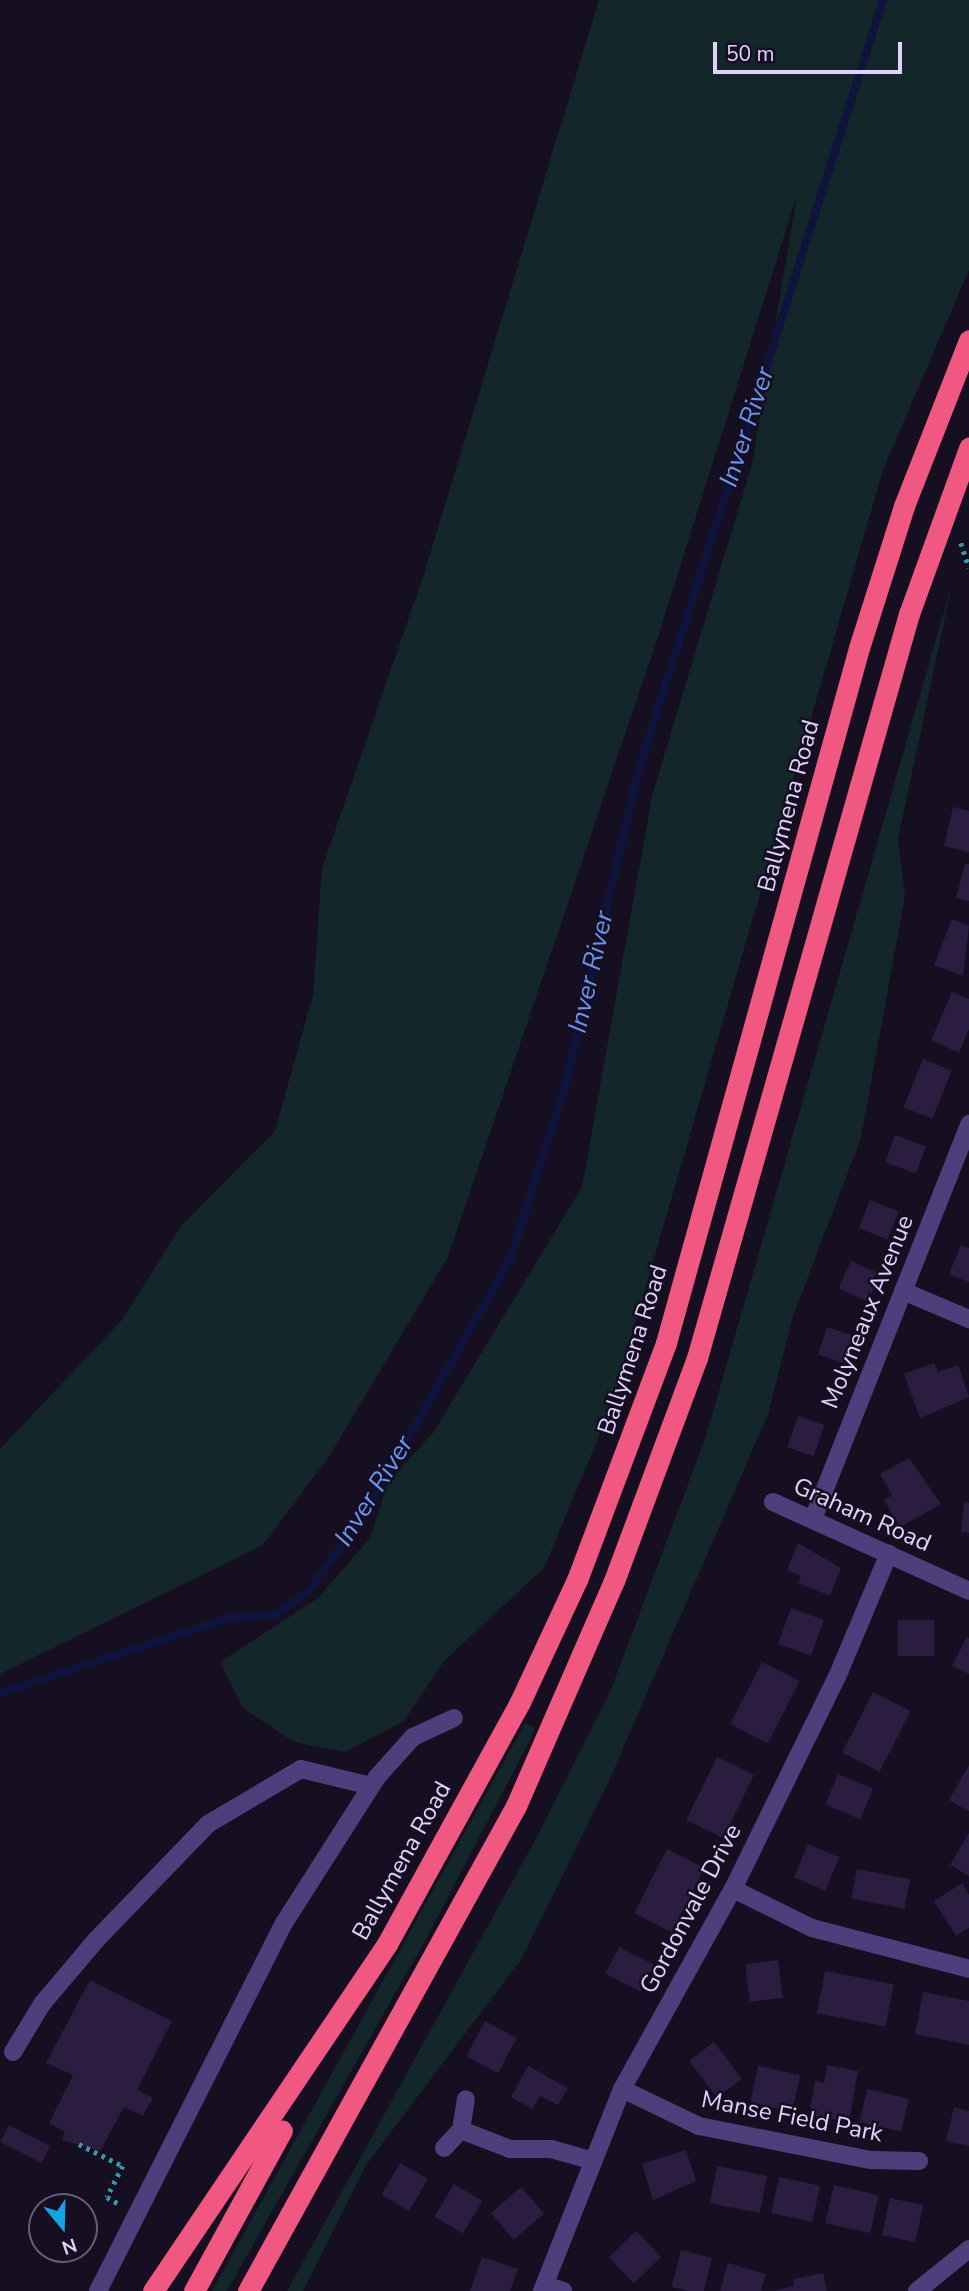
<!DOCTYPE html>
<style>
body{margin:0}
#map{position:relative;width:969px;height:2291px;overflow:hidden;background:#160f21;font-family:"Nunito Sans",sans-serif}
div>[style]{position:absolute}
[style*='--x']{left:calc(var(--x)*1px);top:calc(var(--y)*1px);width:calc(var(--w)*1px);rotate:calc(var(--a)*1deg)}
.green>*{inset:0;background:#13262a}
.stream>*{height:8px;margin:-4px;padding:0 4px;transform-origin:4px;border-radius:4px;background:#0e143b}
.building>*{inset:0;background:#2b1d40;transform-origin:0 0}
.path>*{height:4.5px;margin-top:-2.25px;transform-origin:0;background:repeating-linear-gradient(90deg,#3898a9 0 3.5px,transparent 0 8.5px)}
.minor>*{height:18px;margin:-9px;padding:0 9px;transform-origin:9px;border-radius:9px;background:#4e3e7c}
.highway>*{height:21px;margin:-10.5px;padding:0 10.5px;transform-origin:10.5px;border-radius:10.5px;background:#f15881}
span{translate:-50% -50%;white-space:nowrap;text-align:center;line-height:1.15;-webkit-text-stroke:5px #160f21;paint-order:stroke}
.street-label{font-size:24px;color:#e0d2fb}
.water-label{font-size:26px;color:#6996f2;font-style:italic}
.north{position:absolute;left:28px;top:2193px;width:70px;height:70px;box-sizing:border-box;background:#160f21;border:2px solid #675d78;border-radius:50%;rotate:161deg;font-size:19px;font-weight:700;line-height:28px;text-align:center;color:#e0d2fb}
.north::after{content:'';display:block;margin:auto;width:24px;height:32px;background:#13a4e6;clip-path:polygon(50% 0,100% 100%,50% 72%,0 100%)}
.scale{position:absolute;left:713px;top:42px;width:189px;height:32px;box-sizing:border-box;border:4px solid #e0d2fb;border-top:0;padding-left:9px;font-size:21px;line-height:24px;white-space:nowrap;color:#e0d2fb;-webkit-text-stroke:5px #160f21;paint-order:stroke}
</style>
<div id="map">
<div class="green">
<i style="clip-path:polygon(599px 0,969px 0,969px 270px,883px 470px,610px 1410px,544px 1568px,444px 1661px,404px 1721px,345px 1752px,294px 1742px,243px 1708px,220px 1662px,318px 1598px,370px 1538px,388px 1482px,433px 1433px,582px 1187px,652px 796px,752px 464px,797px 195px,657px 640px,448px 1257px,328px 1458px,263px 1545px,0 1674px,0 1449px,122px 1320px,181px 1226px,275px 1131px,313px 995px,322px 868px,423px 577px)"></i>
<i style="clip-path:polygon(952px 584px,898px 839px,905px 896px,861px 1138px,793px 1316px,768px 1414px,608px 1783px,522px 1958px,366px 2165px,303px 2291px,287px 2291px,539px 1833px,610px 1692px,706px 1436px)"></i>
<i style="clip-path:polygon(525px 1723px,535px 1728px,529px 1742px,426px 1939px,227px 2291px,212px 2291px)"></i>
</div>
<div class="stream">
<i style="--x:0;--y:1693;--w:241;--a:-18.1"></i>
<i style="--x:229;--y:1618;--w:46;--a:-3.7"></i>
<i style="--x:275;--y:1615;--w:42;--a:-35.2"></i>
<i style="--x:309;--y:1591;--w:106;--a:-55"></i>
<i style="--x:370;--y:1504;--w:281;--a:-60.2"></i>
<i style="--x:510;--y:1260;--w:178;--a:-72.4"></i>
<i style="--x:564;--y:1090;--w:327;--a:-76.9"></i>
<i style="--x:638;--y:771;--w:809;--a:-72.37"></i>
</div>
<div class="building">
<i style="clip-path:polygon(953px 807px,969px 811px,969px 852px,944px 846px)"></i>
<i style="clip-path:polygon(965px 863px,969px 864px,969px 901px,956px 898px)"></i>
<i style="clip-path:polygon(952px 919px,969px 926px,963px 976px,934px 965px)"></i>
<i style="clip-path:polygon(952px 992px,969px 999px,969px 1029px,959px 1053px,931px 1040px)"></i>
<i style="left:923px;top:1059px;width:31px;height:52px;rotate:22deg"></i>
<i style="left:895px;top:1135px;width:33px;height:29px;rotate:20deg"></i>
<i style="left:870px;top:1200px;width:31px;height:30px;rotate:22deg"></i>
<i style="clip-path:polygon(961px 1245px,969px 1248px,969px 1282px,949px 1274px)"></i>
<i style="left:851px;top:1261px;width:32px;height:30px;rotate:24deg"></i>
<i style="left:827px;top:1327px;width:32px;height:29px;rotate:18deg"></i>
<i style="clip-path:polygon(934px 1363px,938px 1372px,958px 1365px,969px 1397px,920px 1418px,904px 1374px)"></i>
<i style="left:798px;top:1416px;width:28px;height:33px;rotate:19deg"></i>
<i style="clip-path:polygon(909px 1458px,941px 1504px,900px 1527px,884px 1500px,892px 1495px,880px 1474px)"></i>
<i style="clip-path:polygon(964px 1502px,969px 1503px,969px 1533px,961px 1532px)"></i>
<i style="clip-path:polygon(798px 1543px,841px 1568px,830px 1596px,798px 1583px,801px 1576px,787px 1570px)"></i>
<i style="left:791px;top:1608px;width:35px;height:38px;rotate:20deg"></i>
<i style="left:898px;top:1620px;width:36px;height:36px"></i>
<i style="clip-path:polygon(967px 1637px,969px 1638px,969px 1674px,952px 1666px)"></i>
<i style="left:762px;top:1662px;width:42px;height:70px;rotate:27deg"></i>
<i style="left:873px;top:1692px;width:42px;height:68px;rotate:27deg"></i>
<i style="left:717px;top:1757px;width:41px;height:70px;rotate:26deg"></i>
<i style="clip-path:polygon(969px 1765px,969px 1811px,949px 1800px)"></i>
<i style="left:838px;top:1774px;width:38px;height:33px;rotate:23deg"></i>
<i style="clip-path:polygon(969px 1833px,969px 1876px,950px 1865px)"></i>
<i style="left:808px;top:1844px;width:34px;height:36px;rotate:23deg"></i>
<i style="left:667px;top:1849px;width:42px;height:72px;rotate:27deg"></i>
<i style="left:857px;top:1869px;width:54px;height:30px;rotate:11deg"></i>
<i style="clip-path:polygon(962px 1883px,969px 1895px,969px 1928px,956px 1936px,934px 1901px)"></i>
<i style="left:619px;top:1947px;width:39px;height:30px;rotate:27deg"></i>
<i style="left:778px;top:1960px;width:38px;height:33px;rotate:83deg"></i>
<i style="left:825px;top:1971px;width:70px;height:43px;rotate:11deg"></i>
<i style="clip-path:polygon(90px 1980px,172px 2021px,137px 2090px,153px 2098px,143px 2116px,124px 2107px,100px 2151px,62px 2140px,65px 2132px,49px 2123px,73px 2075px,46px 2063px)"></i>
<i style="clip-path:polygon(923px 1992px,969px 2001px,969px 2045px,915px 2034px)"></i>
<i style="left:485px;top:2021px;width:36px;height:40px;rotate:28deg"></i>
<i style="left:714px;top:2042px;width:46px;height:31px;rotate:53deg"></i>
<i style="clip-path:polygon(827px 2065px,858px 2071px,849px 2122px,809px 2115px,815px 2081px,824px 2083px)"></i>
<i style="clip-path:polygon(528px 2066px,568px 2088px,558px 2105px,540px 2096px,533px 2109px,511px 2097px)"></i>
<i style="left:758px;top:2066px;width:43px;height:37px;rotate:12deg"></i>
<i style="left:867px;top:2089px;width:43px;height:34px;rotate:13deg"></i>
<i style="clip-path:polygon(954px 2107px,969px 2111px,969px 2146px,946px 2141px)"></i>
<i style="left:9px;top:2125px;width:46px;height:19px;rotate:27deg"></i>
<i style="clip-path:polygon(686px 2150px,696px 2181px,653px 2200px,642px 2164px)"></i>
<i style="left:400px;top:2163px;width:32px;height:37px;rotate:30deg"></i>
<i style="left:717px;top:2166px;width:51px;height:38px;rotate:11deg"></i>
<i style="left:779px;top:2177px;width:42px;height:37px;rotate:12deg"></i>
<i style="left:454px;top:2184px;width:33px;height:38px;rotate:31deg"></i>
<i style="left:834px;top:2185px;width:46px;height:39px;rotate:13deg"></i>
<i style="left:521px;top:2187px;width:35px;height:40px;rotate:49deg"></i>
<i style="left:890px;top:2198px;width:34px;height:38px;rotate:12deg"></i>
<i style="left:636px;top:2231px;width:36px;height:38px;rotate:46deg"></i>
<i style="left:681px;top:2250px;width:32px;height:38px;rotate:14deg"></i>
<i style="clip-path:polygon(482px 2257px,518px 2269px,510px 2291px,470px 2291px)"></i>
<i style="clip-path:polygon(728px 2263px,766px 2274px,761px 2291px,720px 2291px)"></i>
<i style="clip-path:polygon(823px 2273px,827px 2291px,774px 2291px,794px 2286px,793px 2279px)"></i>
</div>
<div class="path">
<i style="--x:961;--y:543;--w:26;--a:72"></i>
<i style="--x:79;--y:2144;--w:49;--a:26.6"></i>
<i style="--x:123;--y:2166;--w:35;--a:117"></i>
<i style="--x:107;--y:2197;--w:16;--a:30"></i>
</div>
<div class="minor">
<i style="--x:903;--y:1291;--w:72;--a:23"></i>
<i style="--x:773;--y:1502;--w:215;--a:24.4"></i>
<i style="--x:813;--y:1519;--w:425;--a:-68.4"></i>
<i style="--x:733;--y:1889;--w:88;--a:26.3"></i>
<i style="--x:812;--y:1928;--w:162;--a:14.6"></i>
<i style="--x:13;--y:2052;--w:56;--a:-58.9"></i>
<i style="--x:42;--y:2004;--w:84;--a:-49.8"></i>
<i style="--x:96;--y:1940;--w:161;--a:-46"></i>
<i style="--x:208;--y:1824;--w:108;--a:-30.6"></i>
<i style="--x:301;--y:1769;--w:72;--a:13.7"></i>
<i style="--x:622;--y:2089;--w:85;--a:25.7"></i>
<i style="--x:699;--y:2126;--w:174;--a:11.2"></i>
<i style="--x:870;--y:2160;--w:49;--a:1.2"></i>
<i style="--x:461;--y:2130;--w:53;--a:21.2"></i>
<i style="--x:510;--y:2149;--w:41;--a:0"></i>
<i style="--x:551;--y:2149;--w:41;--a:15.8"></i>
<i style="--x:444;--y:2148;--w:25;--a:-47"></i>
<i style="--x:461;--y:2130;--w:31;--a:-81"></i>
<i style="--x:545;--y:2285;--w:19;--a:18"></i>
<i style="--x:98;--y:2291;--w:412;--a:-63.2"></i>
<i style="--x:284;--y:1923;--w:173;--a:-57.5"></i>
<i style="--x:377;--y:1777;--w:54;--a:-48"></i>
<i style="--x:413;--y:1737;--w:45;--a:-24.9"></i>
<i style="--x:542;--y:2291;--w:217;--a:-68.4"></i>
<i style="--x:622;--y:2089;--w:229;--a:-61"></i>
<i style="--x:733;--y:1889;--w:236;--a:-63.9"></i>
<i style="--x:837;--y:1677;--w:134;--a:-67.2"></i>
<i style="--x:917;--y:2291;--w:67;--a:-38.9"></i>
</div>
<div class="highway">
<i style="--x:153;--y:2291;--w:419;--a:-56"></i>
<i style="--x:387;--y:1944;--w:276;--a:-61.2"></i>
<i style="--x:520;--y:1702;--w:135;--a:-65"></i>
<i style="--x:577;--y:1580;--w:253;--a:-69.4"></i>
<i style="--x:666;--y:1343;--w:721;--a:-74.48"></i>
<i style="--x:859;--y:648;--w:149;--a:-72.4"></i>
<i style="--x:904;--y:506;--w:178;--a:-68.6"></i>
<i style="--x:194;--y:2291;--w:183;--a:-61.3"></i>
<i style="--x:248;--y:2291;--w:554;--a:-61.08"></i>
<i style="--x:516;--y:1806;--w:245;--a:-66.5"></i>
<i style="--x:614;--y:1581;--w:238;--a:-69.6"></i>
<i style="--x:697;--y:1358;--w:774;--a:-74.1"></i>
<i style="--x:909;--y:614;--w:177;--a:-70.1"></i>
</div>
<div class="street-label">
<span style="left:789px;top:806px;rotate:-75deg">Ballymena Road</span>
<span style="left:868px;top:1312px;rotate:-68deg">Molyneaux Avenue</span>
<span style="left:633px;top:1350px;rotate:-72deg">Ballymena Road</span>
<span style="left:862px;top:1515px;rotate:24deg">Graham Road</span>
<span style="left:402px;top:1861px;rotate:-61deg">Ballymena Road</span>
<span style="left:691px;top:1909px;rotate:-62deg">Gordonvale Drive</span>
<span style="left:792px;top:2117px;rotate:11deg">Manse Field Park</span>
</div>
<div class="water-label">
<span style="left:747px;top:427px;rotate:-72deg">Inver River</span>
<span style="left:591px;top:972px;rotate:-77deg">Inver River</span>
<span style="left:374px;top:1491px;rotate:-58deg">Inver River</span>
</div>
<div class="north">N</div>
<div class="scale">50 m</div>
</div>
